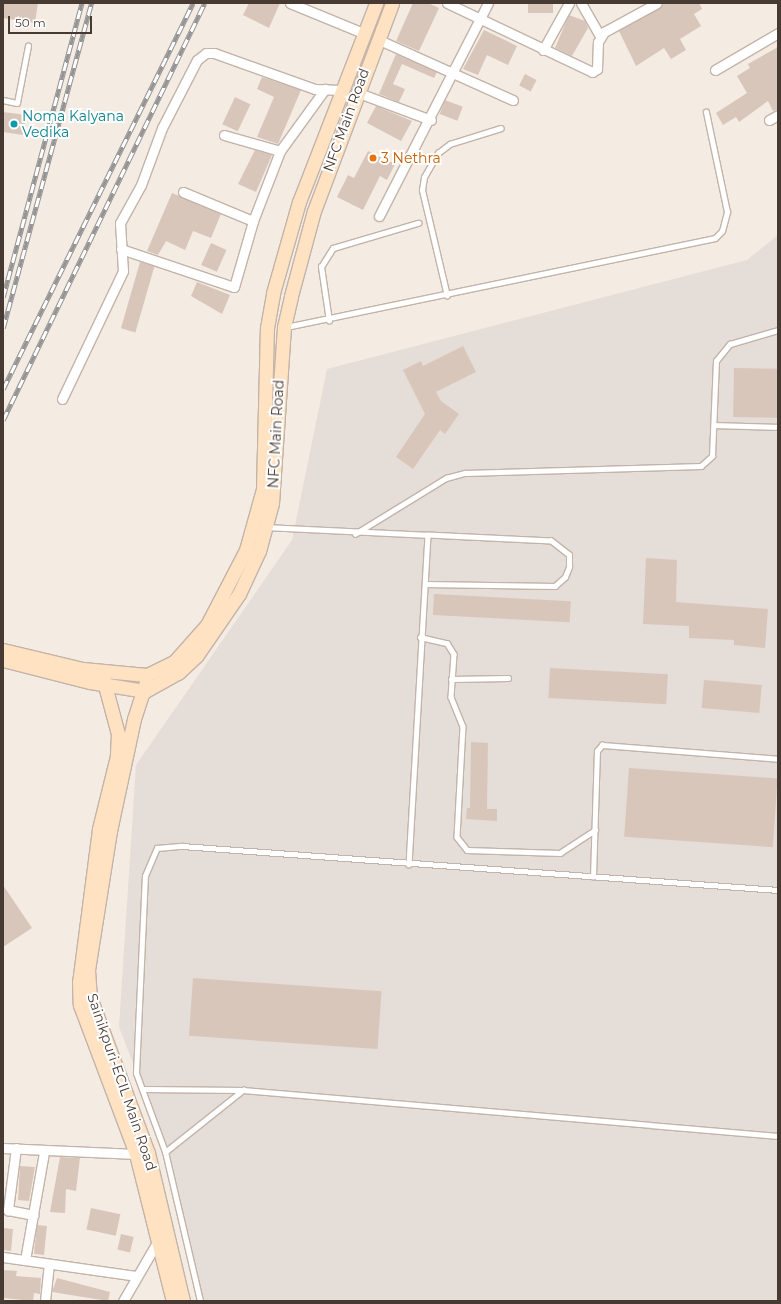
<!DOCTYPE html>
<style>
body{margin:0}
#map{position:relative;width:781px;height:1304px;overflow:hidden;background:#f4ebe3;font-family:Montserrat,sans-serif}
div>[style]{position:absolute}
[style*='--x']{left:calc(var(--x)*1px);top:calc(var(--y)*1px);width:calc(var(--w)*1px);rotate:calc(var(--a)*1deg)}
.industrial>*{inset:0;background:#e5ddd8}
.building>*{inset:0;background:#d9c6ba;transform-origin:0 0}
.roads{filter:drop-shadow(1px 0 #c3b3a8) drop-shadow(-1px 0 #c3b3a8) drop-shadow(0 1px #c3b3a8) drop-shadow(0 -1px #c3b3a8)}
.lane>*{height:4.5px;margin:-2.25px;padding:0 2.25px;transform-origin:2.25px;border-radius:2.25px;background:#fff}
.street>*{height:9px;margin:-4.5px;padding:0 4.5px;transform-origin:4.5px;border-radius:4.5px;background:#fff}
.secondary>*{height:13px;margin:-6.5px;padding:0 6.5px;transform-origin:6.5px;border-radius:6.5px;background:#ffe2c2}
.rail>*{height:4.5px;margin-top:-2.25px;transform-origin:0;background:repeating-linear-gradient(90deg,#fff 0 9px,#949494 0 18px);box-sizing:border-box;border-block:1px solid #949494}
.dots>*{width:11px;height:11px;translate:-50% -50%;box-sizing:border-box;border:2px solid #fff;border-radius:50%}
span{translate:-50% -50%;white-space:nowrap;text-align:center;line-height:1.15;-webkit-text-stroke:4px #fff;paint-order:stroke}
.culture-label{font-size:14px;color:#0d838f}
.left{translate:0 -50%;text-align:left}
.street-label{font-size:14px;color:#463a33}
.food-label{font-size:14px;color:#c56008}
.frame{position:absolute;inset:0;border:4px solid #463a33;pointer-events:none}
.scale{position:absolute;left:8px;top:16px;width:84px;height:18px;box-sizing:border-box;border:2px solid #463a33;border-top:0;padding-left:5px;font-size:12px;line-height:14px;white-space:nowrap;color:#463a33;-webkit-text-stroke:3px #fff;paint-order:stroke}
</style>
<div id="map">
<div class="industrial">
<i style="clip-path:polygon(778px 235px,778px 1301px,200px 1301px,155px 1120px,119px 1027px,136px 765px,292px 540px,327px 369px,747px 260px)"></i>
</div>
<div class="building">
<i style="clip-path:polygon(3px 3px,38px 3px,35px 23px,3px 18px)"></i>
<i style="clip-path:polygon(249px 3px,280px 3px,269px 28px,243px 15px)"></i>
<i style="clip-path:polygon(413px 3px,428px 3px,439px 8px,419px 51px,396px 41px)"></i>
<i style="left:528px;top:3px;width:25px;height:10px"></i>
<i style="clip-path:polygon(665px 3px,699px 3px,702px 9px,694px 14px,701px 26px,680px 39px,686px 50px,671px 59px,664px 48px,636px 66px,619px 31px)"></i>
<i style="clip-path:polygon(569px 15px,585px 21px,588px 28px,572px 56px,555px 48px)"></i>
<i style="clip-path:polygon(484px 30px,517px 46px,508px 65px,487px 55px,478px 75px,463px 69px)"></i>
<i style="clip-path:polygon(778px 47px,778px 109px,773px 111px,768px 101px,739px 122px,736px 117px,723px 125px,716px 113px,747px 93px,737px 76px,750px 68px,748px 64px)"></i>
<i style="clip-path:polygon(396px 54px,437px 72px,434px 78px,402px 64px,393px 84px,405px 89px,399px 102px,379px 94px)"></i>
<i style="left:525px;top:74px;width:13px;height:13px;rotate:27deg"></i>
<i style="clip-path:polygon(262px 77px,301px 90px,278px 144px,257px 137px,274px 97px,257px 89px)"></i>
<i style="left:235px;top:97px;width:17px;height:30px;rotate:25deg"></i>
<i style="left:445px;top:100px;width:19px;height:15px;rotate:21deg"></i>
<i style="clip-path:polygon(376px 106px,412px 121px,401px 141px,367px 123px)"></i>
<i style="clip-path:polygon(3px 112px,26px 115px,23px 135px,3px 132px)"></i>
<i style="clip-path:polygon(255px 150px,272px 155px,256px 192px,238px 184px)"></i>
<i style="clip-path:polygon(368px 151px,395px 164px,387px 180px,380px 176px,363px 210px,337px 197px,348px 175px,354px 178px)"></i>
<i style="clip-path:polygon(172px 193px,221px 214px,211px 238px,193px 231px,185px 250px,166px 241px,158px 255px,147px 251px)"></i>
<i style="left:211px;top:243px;width:17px;height:24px;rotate:24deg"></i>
<i style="left:140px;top:262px;width:15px;height:69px;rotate:16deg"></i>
<i style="clip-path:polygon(197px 282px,230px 295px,222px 314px,191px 296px)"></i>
<i style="clip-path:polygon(463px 346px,476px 372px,436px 392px,441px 401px,459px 414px,445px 434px,440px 430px,413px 469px,396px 457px,425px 414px,403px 370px,421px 361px,423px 366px)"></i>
<i style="left:734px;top:368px;width:44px;height:49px;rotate:1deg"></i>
<i style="clip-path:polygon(646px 558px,677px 560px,676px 602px,768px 609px,765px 648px,734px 645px,734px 640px,689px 638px,689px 626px,643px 624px)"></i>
<i style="left:434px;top:594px;width:137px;height:21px;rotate:3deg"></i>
<i style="left:550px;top:668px;width:118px;height:30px;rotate:3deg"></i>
<i style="left:704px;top:680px;width:58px;height:28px;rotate:5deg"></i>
<i style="clip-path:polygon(471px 742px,488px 743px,487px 809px,497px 809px,497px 821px,466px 819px,467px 808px,470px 808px)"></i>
<i style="left:629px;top:768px;width:149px;height:69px;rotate:4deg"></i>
<i style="clip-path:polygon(3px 885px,32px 928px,3px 947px)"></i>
<i style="left:193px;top:978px;width:189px;height:58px;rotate:4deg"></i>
<i style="clip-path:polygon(60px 1157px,80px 1158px,76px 1191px,66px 1189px,65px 1213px,50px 1212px)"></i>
<i style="clip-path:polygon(20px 1166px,35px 1167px,29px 1201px,18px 1200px)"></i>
<i style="left:91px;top:1208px;width:30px;height:22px;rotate:12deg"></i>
<i style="left:37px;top:1225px;width:10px;height:29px;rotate:6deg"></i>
<i style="clip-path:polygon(3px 1228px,13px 1229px,11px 1251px,3px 1250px)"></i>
<i style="left:121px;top:1234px;width:13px;height:16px;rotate:13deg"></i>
<i style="clip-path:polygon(3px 1270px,17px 1271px,16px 1276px,41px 1278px,40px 1294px,34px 1293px,33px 1301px,3px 1298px)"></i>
<i style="clip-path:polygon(57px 1278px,110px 1292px,108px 1301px,52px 1292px)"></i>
</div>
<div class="roads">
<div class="lane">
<i style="--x:3;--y:100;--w:14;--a:12"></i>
<i style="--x:17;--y:103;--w:58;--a:-79.1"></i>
<i style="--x:447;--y:296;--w:109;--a:-103.3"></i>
<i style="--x:422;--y:190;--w:13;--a:-81"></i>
<i style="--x:424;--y:177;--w:28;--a:-60"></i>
<i style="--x:438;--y:153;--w:15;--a:-37"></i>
<i style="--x:450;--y:144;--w:53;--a:-17.4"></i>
<i style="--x:329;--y:321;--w:55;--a:-98.4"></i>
<i style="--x:321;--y:267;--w:22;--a:-58"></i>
<i style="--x:333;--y:248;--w:89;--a:-16.4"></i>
<i style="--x:286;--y:327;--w:438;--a:-11.7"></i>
<i style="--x:715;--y:238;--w:10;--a:-45"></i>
<i style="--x:722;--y:231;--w:20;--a:-75"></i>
<i style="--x:727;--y:212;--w:102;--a:-101.9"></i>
<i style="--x:715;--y:425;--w:63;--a:1.8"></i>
<i style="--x:267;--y:527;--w:161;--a:2.8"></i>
<i style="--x:428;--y:535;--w:330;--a:93.3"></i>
<i style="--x:355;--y:534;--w:107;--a:-31.6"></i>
<i style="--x:446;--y:478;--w:20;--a:-15"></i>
<i style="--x:465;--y:473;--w:236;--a:-1.7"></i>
<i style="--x:701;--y:466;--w:15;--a:-42"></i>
<i style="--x:712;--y:456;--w:95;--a:-87.6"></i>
<i style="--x:716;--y:361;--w:22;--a:-51"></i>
<i style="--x:730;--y:344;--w:50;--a:-16.3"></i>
<i style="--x:425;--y:584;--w:130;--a:0.9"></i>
<i style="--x:555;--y:586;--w:13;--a:-42"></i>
<i style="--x:565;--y:577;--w:11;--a:-68"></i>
<i style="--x:569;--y:567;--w:12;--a:-90"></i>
<i style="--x:569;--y:555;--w:23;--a:-142"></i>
<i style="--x:551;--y:541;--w:123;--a:-177.2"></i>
<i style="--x:420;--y:637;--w:28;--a:13"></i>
<i style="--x:447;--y:643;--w:13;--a:58"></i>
<i style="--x:454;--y:654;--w:43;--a:94"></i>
<i style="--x:451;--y:697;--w:31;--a:68"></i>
<i style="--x:463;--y:726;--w:111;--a:93.1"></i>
<i style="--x:457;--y:837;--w:16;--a:52"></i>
<i style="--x:467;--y:850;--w:93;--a:1.8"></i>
<i style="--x:560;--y:853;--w:42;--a:-33.3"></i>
<i style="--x:451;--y:679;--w:57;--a:-1"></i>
<i style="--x:593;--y:877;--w:126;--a:-88.2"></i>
<i style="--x:597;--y:751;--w:8;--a:-50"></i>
<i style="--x:602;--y:745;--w:177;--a:4.5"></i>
<i style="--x:143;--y:1089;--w:100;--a:0.6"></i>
<i style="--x:243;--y:1090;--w:537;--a:4.91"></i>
<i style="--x:165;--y:1152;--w:100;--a:-38.5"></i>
<i style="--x:200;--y:1301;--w:153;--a:-103.2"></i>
<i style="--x:165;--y:1152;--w:84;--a:-110.2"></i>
<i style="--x:136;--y:1073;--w:197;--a:-87.4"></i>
<i style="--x:145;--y:876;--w:30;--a:-67"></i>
<i style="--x:157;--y:848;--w:25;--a:-5"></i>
<i style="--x:182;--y:846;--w:598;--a:4.22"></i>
</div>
<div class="street">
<i style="--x:290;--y:3;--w:79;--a:22.3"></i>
<i style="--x:447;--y:3;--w:161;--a:25.4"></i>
<i style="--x:592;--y:72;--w:6;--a:-31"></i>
<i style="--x:597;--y:69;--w:27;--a:-88"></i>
<i style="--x:598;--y:42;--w:12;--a:-59"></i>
<i style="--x:604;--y:32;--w:60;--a:-28.7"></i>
<i style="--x:581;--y:3;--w:38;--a:60"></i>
<i style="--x:377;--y:39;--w:149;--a:24.2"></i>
<i style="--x:543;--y:50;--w:54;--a:-61"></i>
<i style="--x:715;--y:70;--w:73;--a:-30.4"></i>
<i style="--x:356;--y:92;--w:80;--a:20.5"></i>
<i style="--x:769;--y:120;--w:10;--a:-29"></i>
<i style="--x:224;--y:135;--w:58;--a:15.9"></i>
<i style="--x:183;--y:192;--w:76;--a:22.5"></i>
<i style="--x:379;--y:216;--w:239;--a:-62.9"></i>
<i style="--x:121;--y:249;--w:119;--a:18.6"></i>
<i style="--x:234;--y:287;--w:69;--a:-73.9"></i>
<i style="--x:253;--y:221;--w:75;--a:-68.9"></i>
<i style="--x:280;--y:151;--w:77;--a:-54"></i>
<i style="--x:62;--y:399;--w:142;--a:-64.5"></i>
<i style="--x:123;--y:271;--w:48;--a:-93.6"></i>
<i style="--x:120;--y:223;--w:43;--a:-61.1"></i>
<i style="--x:141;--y:185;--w:61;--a:-69.8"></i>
<i style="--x:162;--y:128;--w:76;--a:-62.8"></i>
<i style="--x:197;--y:60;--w:11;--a:-38"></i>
<i style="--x:206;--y:53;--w:8;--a:0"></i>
<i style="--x:214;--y:53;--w:107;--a:19.6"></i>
<i style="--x:315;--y:89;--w:26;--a:2"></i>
<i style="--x:3;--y:1148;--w:133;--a:2.6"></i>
<i style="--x:16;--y:1148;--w:63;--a:97.4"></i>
<i style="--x:8;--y:1210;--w:26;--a:11"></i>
<i style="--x:3;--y:1257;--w:134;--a:8.1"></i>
<i style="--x:25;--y:1260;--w:110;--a:-80"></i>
<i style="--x:45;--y:1301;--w:37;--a:-84"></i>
<i style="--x:123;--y:1301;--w:72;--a:-59.9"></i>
</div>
<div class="secondary">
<i style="--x:3;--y:650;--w:82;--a:13.4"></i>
<i style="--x:83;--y:669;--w:64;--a:5.4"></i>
<i style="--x:147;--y:675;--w:30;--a:-26"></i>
<i style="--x:174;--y:662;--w:50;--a:-48.3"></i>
<i style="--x:207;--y:625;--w:85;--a:-62.5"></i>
<i style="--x:246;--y:550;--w:63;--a:-74.4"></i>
<i style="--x:263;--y:489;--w:161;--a:-88.6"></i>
<i style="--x:267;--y:328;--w:36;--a:-80"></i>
<i style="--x:273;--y:293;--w:95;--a:-74.1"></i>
<i style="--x:299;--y:202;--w:213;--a:-68.8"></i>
<i style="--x:3;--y:660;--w:90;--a:14.2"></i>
<i style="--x:90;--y:682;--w:56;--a:9.3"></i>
<i style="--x:145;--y:691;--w:38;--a:-29"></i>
<i style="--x:178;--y:673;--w:26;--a:-43"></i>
<i style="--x:197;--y:655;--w:74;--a:-55.5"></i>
<i style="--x:239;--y:594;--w:47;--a:-65.1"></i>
<i style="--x:259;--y:551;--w:50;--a:-74.8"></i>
<i style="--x:272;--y:503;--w:176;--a:-86.1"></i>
<i style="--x:284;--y:327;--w:32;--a:-77"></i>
<i style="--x:291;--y:296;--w:88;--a:-74.9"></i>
<i style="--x:314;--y:211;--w:222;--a:-69.4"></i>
<i style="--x:103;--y:678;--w:58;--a:75"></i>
<i style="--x:118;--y:734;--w:22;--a:93"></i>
<i style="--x:117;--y:756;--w:75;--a:103.9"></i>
<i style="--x:99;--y:829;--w:154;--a:97.4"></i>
<i style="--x:79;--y:982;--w:23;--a:88"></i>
<i style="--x:80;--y:1005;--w:159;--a:69.4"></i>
<i style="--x:136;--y:1154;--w:152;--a:75.9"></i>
<i style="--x:146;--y:682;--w:39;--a:108"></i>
<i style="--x:134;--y:719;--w:115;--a:102.1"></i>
<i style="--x:110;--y:831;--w:141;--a:99"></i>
<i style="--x:88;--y:970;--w:27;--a:86"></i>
<i style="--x:90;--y:997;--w:166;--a:69.6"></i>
<i style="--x:148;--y:1153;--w:152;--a:76.7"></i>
</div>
</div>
<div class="rail">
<i style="--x:3;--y:297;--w:304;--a:-75"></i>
<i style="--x:3;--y:328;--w:337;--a:-74.8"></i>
<i style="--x:3;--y:389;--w:430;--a:-63.8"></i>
<i style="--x:3;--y:420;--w:463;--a:-64.2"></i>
</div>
<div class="dots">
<i style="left:14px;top:124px;background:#0f9aa8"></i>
<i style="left:373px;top:158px;background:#e8710a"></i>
</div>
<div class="culture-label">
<span class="left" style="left:22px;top:124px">Noma Kalyana<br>Vedika</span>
</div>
<div class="street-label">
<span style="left:346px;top:120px;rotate:-70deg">NFC Main Road</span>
<span style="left:276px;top:434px;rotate:-87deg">NFC Main Road</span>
<span style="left:122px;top:1082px;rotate:71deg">Sainikpuri-ECIL Main Road</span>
</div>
<div class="food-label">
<span class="left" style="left:381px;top:158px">3 Nethra</span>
</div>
<div class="frame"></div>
<div class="scale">50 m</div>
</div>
